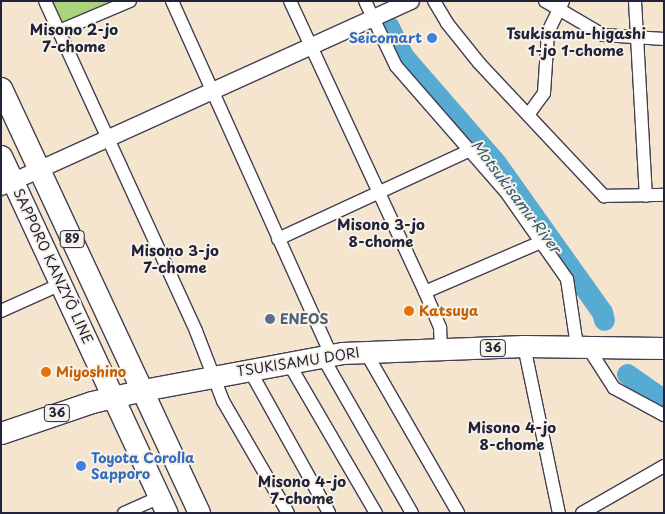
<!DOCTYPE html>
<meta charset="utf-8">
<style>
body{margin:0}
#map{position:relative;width:665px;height:514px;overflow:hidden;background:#f5e4ce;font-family:"Playpen Sans",sans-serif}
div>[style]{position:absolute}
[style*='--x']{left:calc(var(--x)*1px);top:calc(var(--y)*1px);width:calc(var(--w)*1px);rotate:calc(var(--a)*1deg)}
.green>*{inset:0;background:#abd37e}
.river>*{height:21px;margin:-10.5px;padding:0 10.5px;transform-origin:10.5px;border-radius:10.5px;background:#57aad2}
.roads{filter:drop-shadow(1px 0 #423f51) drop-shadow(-1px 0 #423f51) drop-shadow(0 1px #423f51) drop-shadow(0 -1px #423f51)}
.minor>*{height:12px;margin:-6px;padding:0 6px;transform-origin:6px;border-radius:6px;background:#fff}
.tertiary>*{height:16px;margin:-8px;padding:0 8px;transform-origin:8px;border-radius:8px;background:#fff}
.primary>*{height:21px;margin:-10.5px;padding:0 10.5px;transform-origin:10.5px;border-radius:10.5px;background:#fff}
.trunk>*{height:21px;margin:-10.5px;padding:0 10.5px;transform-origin:10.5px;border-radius:10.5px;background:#fff}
.dots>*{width:14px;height:14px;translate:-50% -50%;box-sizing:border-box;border:2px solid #f7f3e8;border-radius:50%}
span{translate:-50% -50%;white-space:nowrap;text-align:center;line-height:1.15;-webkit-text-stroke:4px #f7f3e8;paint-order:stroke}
.shield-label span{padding:1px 4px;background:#f7f3e8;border:1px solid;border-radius:4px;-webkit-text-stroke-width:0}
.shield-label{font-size:12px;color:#22223b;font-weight:700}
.shop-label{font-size:14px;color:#366cbe;font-weight:700}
.right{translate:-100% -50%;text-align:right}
.left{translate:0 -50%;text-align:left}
.street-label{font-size:14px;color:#22223b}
.food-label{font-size:14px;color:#c56008;font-weight:700}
.service-label{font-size:14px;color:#4e5e75;font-weight:700}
.neighbourhood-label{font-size:15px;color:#22223b;font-weight:700}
.water-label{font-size:15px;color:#375877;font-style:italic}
.frame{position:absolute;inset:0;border:2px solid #22223b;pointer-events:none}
</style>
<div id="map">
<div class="green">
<i style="clip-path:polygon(47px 1px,111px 1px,61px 25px)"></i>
</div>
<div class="river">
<i style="--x:389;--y:27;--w:32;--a:64"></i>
<i style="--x:403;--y:56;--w:142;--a:49"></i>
<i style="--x:496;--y:163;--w:183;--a:54.6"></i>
<i style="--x:602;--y:312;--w:8;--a:76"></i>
<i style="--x:627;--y:374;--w:45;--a:35.1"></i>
</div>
<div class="roads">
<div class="minor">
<i style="--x:45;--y:1;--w:363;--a:65.4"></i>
<i style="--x:196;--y:331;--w:75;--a:68.9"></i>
<i style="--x:223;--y:401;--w:129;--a:59.9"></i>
<i style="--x:172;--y:1;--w:388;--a:65.8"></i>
<i style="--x:290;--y:1;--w:321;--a:65.1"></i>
<i style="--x:425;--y:292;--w:39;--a:67"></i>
<i style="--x:440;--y:328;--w:22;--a:87"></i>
<i style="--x:365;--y:1;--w:72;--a:64.5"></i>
<i style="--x:396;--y:66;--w:167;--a:48.9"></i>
<i style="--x:506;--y:192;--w:106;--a:55"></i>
<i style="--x:567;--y:279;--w:68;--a:81.5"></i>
<i style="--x:434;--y:1;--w:26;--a:59"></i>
<i style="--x:447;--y:23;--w:51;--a:51.3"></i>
<i style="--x:479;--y:63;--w:183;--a:46.8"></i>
<i style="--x:604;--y:196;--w:60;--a:-1"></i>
<i style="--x:545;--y:1;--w:67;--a:30.4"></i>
<i style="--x:603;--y:35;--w:61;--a:3.8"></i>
<i style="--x:635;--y:1;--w:195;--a:86.8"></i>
<i style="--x:59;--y:31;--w:77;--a:-22.9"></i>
<i style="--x:528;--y:115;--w:27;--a:-54"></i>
<i style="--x:544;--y:93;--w:61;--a:-86.2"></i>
<i style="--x:548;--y:32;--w:34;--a:-64"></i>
<i style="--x:278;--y:239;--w:213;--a:-24.8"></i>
<i style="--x:425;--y:292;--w:126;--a:-23.3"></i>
<i style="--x:1;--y:311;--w:66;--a:-24.2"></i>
<i style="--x:524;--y:346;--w:171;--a:78.2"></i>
<i style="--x:587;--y:346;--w:50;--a:57.3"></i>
<i style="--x:614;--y:388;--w:57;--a:28.4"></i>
<i style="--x:365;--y:351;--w:187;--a:60.1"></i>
<i style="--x:322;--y:356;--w:181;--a:60.2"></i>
<i style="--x:288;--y:362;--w:175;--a:59.8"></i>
<i style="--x:249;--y:369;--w:165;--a:60.9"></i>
<i style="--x:124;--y:513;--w:39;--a:-24"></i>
<i style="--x:582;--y:513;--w:95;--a:-29.8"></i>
</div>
<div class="tertiary">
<i style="--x:1;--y:187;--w:450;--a:-24.4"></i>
</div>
<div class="primary">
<i style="--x:1;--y:88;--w:469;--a:65"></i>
<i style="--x:1;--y:156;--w:394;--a:65.1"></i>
</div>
<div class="trunk">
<i style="--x:1;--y:433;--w:96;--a:-18.8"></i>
<i style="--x:92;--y:402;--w:52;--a:-13.2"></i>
<i style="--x:143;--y:390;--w:202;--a:-10.5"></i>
<i style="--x:342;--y:353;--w:182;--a:-2.2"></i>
<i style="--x:524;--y:346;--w:140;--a:0.8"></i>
</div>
</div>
<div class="dots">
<i style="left:432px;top:38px;background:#3f7fe0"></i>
<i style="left:409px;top:311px;background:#e8710a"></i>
<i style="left:270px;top:319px;background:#5c6f8a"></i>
<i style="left:46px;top:372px;background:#e8710a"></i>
<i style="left:81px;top:466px;background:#3f7fe0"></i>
</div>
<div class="shield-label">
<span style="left:72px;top:239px">89</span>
<span style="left:493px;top:348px">36</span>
<span style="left:57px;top:413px">36</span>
</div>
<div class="shop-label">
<span class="right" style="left:422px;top:38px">Seicomart</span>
<span class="left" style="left:91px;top:466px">Toyota Corolla<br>Sapporo</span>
</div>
<div class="street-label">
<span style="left:53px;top:266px;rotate:65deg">SAPPORO KANZYŌ LINE</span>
<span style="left:298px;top:362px;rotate:-9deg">TSUKISAMU DORI</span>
</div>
<div class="food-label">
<span class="left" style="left:419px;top:311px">Katsuya</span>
<span class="left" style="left:56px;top:372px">Miyoshino</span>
</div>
<div class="service-label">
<span class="left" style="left:280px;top:319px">ENEOS</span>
</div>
<div class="neighbourhood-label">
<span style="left:74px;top:37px">Misono 2-jo<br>7-chome</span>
<span style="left:576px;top:41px">Tsukisamu-higashi<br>1-jo 1-chome</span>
<span style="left:381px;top:232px">Misono 3-jo<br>8-chome</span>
<span style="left:175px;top:258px">Misono 3-jo<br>7-chome</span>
<span style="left:512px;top:435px">Misono 4-jo<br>8-chome</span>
<span style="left:302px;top:489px">Misono 4-jo<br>7-chome</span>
</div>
<div class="water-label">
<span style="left:517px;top:196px;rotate:53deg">Motsukisamu River</span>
</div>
<div class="frame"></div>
</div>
